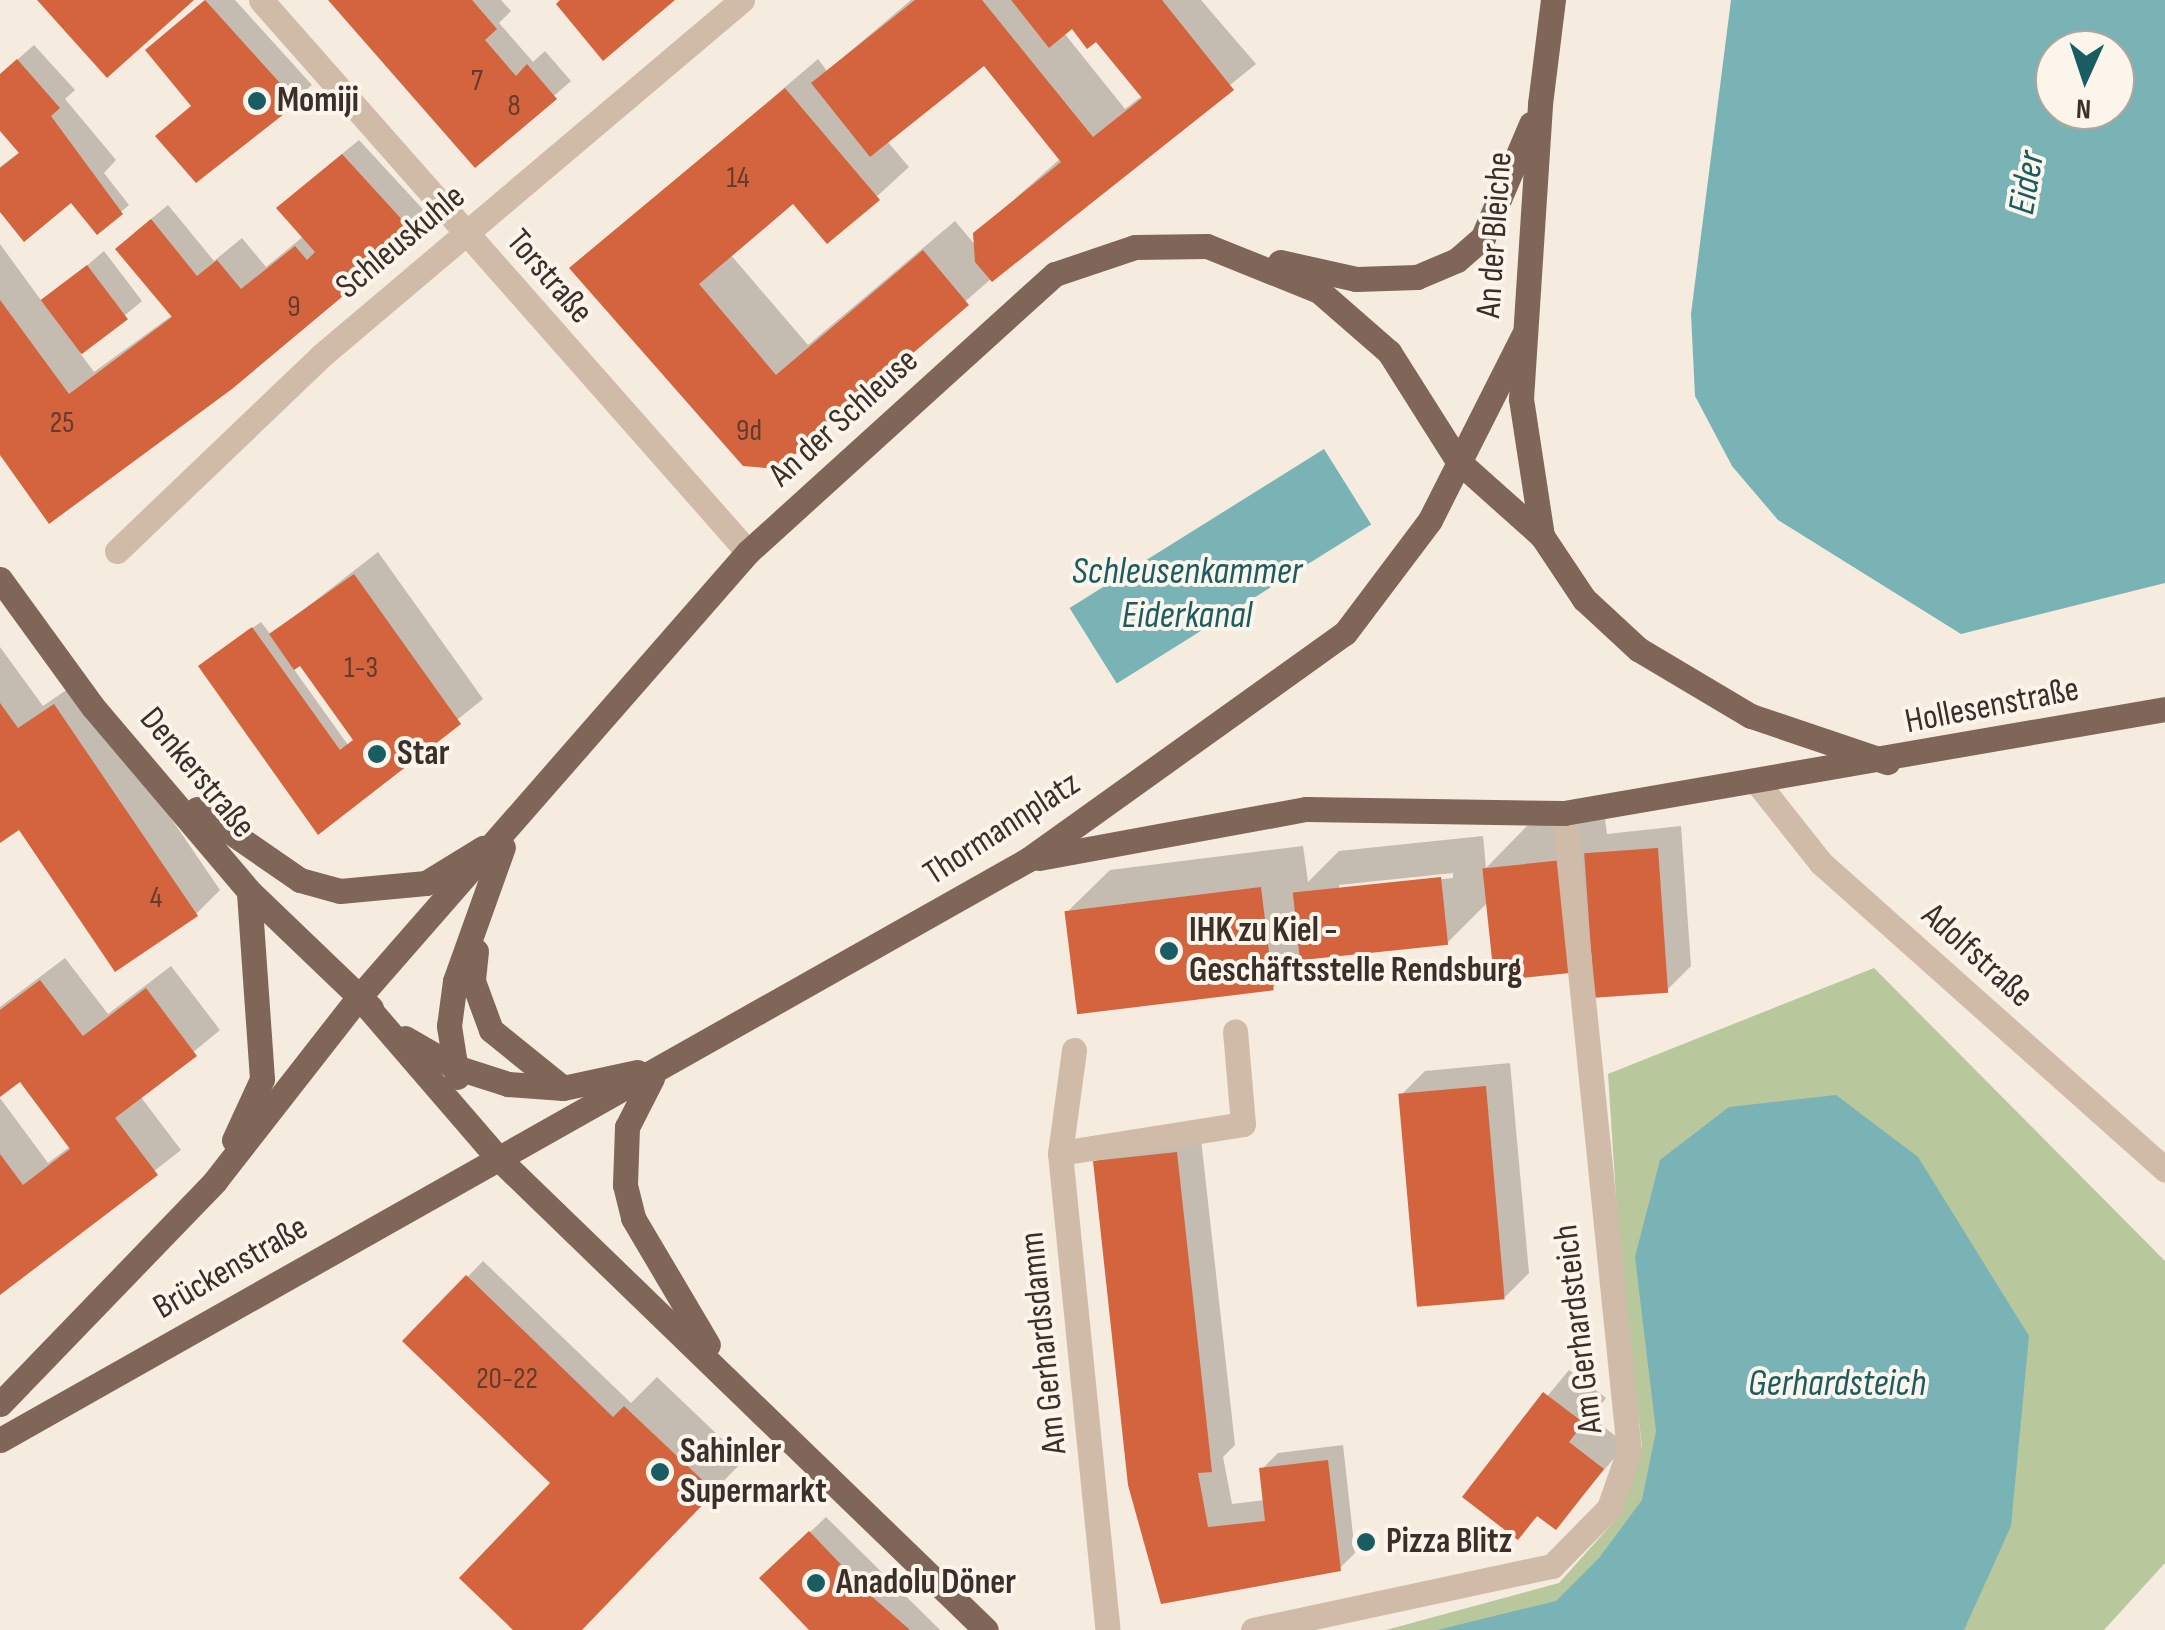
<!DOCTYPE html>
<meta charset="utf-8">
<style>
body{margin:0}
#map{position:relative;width:2165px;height:1630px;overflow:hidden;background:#f5ebde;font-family:"Sofia Sans Condensed",sans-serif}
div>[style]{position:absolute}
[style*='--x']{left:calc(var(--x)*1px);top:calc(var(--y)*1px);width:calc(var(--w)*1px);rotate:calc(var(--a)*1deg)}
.green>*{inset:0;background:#b8c79c}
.water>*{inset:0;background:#79b3b6;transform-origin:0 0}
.shadow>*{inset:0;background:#0003}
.building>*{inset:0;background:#d3643e;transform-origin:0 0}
.minor>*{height:25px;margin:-12.5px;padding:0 12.5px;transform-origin:12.5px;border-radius:12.5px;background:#d0bba8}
.major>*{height:25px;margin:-12.5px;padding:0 12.5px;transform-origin:12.5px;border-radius:12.5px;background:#7f6658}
.dots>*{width:28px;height:28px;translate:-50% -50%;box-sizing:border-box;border:5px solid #fcf5ec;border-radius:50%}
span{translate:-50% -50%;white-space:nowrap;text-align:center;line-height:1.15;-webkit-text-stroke:8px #fcf5ec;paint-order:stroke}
.number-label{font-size:30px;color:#623c2e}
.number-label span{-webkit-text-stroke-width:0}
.poi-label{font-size:35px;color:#3c2f29;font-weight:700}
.left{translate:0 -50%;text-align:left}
.street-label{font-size:35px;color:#3c2f29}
.water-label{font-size:38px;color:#195d63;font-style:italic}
.north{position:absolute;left:2035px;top:30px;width:100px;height:100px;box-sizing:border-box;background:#fcf5ec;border:2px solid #afa69e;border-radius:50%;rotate:183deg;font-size:28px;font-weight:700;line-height:40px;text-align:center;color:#3c2f29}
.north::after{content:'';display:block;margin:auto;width:35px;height:45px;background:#195d63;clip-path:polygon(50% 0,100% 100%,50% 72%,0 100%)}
</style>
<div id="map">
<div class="green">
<i style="clip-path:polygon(1874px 968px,2165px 1261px,2165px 1563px,2104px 1630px,1386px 1630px,1559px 1583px,1618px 1517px,1642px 1446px,1621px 1274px,1608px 1074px)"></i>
</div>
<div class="water">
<i style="clip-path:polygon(evenodd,1731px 0,2165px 0,2165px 583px,1961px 634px,1778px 520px,1732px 466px,1695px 396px,1691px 314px,1731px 0,2115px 50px,2115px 110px,2055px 110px,2055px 50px,2115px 50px)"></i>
<i style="left:1324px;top:449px;width:89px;height:300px;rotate:58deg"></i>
<i style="clip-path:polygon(1836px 1095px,1918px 1157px,2029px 1336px,2011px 1526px,1964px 1630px,1437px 1630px,1556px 1601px,1599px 1558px,1642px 1500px,1656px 1431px,1635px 1257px,1660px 1160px,1729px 1107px)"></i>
</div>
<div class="shadow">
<i style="clip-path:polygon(205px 0,235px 0,312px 85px,196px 180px,193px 105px,164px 34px)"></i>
<i style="clip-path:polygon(331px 0,501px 0,511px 11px,499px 23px,533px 62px,545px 51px,571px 81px,475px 164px)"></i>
<i style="clip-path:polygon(evenodd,911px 0,1201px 0,1256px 64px,992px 278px,777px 466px,573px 268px,818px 59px,827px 71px,911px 0,1072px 26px,1097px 38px,1143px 95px,1125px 109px,1064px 33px,1072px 26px,911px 0,985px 62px,1061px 158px,975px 234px,976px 246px,955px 221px,808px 345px,730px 254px,793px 201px,828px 241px,909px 167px,887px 141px,985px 62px)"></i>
<i style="clip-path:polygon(34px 45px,75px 90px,65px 99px,116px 160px,104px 173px,129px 205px,97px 232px,72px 200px,0 208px,0 167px,21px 151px,0 127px,0 75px)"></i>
<i style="clip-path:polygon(359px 140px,430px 217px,415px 233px,339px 298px,0 451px,0 244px,43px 303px,104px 251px,142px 301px,80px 353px,94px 372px,174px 314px,134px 233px,168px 205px,214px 261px,242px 238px,266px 267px,304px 236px,295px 193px)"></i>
<i style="clip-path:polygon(evenodd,378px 552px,483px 699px,319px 831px,209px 659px,261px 622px,271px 635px,378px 552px,301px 662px,356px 739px,348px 745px,293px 668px,301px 662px)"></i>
<i style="clip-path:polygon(0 647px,43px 706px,78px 682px,220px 890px,196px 914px,20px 827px,0 840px)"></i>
<i style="clip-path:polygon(evenodd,1605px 819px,1607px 834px,1681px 826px,1691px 966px,1667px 990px,1488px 902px,1447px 943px,1303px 957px,1273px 988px,1067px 912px,1110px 870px,1303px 846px,1308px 882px,1339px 851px,1483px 836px,1486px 868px,1527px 826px,1605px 819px,1453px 873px,1453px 878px,1339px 890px,1339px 885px,1453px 873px)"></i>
<i style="clip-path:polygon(65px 958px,108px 1014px,171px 966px,220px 1030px,140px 1096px,181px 1150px,0 1292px,0 1098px,48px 1163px,71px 1146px,20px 1079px,0 1094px,0 1007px)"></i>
<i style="clip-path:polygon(1510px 1063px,1529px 1273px,1505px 1297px,1401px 1095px,1425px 1071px)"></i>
<i style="clip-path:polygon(1200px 1130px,1235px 1445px,1223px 1457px,1232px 1504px,1265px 1500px,1262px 1469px,1278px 1453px,1343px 1445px,1355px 1553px,1339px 1569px,1163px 1601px,1095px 1162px,1119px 1138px)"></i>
<i style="clip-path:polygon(483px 1261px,631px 1403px,657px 1377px,744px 1460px,579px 1630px,517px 1630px,553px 1483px,405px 1341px)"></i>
<i style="clip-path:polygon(1569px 1370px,1606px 1398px,1591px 1417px,1626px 1444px,1556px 1527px,1540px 1514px,1517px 1537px,1465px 1496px)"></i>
<i style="clip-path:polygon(826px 1517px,940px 1630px,816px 1630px,762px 1578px)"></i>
</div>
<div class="building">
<i style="clip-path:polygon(37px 0,194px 0,107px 78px)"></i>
<i style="clip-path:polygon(205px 0,298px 103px,196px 183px,155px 136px,191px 106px,145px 50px)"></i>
<i style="clip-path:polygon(328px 0,472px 0,497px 29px,485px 40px,516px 76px,527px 64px,557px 99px,475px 168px)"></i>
<i style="clip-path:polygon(560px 0,675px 0,603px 61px,556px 4px)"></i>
<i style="clip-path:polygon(915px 0,982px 0,1093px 137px,1142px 98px,1096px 42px,1087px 49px,1072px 29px,1049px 48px,1011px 0,1162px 0,1234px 90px,992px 282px,975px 262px,973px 233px,1061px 162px,984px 66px,870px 157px,811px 83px)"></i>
<i style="clip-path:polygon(17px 59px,60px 108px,51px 116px,123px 214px,97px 235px,71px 203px,24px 242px,0 212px,0 168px,19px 153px,0 131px,0 74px)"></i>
<i style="clip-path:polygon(785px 88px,880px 200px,827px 244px,793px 204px,699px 284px,776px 375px,923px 250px,969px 305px,778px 469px,743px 466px,569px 268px)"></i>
<i style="clip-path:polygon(342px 154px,416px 235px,232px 389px,49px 524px,0 455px,0 300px,69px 394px,172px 317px,115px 249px,151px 219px,197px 276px,217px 260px,241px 289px,295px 246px,307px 260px,315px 252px,276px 208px)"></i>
<i style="left:87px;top:265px;width:68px;height:58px;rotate:53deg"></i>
<i style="clip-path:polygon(354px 574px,461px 724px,318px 835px,198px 666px,252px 627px,340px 750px,353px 740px,300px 666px,294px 670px,269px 634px)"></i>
<i style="clip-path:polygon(0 703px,18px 728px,54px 704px,198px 916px,115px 972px,19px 830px,0 843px)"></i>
<i style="left:1658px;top:848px;width:145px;height:74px;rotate:86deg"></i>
<i style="left:1563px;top:860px;width:113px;height:81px;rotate:84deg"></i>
<i style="left:1441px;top:877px;width:68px;height:149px;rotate:84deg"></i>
<i style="left:1261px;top:887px;width:104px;height:198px;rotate:83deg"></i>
<i style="clip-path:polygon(40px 980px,83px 1036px,146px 988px,197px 1056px,115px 1118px,158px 1175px,0 1295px,0 1154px,23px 1185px,70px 1149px,20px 1082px,0 1097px,0 1010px)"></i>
<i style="left:1486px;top:1086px;width:214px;height:88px;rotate:85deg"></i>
<i style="clip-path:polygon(1177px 1152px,1212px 1472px,1198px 1473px,1208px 1527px,1265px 1521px,1259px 1468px,1328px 1460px,1341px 1571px,1161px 1604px,1128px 1485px,1093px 1161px)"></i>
<i style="clip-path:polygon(466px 1275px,613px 1417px,624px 1406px,715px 1492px,582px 1630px,513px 1630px,459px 1578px,550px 1483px,402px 1341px)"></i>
<i style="clip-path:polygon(1543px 1392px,1584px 1423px,1569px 1442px,1604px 1469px,1556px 1530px,1537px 1516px,1518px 1540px,1462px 1497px)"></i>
<i style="clip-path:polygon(809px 1531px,870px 1595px,910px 1630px,809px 1630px,759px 1578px)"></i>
</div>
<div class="minor">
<i style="--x:261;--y:0;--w:736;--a:48.58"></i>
<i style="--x:117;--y:551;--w:284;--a:-43.7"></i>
<i style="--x:322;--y:355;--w:550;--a:-40.21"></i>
<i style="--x:1756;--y:781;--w:105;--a:51.6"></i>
<i style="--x:1821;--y:863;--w:461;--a:41.7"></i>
<i style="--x:1074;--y:1050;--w:104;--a:97.7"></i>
<i style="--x:1060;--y:1153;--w:479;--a:84.3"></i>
<i style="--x:1060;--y:1153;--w:185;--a:-9"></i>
<i style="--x:1243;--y:1124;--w:93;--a:-94.9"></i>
<i style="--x:1253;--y:1630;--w:306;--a:-12.1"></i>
<i style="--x:1552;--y:1566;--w:81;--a:-45.5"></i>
<i style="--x:1609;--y:1508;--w:60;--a:-70.7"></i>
<i style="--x:1629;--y:1451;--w:641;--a:-95.82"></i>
</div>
<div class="major">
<i style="--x:1280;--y:262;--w:78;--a:12.6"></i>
<i style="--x:1356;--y:279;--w:61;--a:-1.9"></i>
<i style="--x:1417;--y:277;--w:43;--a:-23"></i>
<i style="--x:1457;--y:260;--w:35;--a:-41"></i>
<i style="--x:1483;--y:237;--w:123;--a:-67"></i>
<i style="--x:1542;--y:536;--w:139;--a:-98.7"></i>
<i style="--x:1521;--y:399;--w:296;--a:-86.3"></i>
<i style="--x:1540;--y:104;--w:105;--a:-82.9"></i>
<i style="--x:0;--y:579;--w:158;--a:54"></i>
<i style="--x:93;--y:707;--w:241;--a:49.7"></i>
<i style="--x:249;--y:891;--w:169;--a:43.8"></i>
<i style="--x:197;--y:809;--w:125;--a:34.6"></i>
<i style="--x:300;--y:880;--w:41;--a:15.4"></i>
<i style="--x:340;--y:891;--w:86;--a:-5.3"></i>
<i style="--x:426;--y:883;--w:67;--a:-31.6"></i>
<i style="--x:1039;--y:858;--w:271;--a:-10.4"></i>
<i style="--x:1306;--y:809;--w:258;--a:0.9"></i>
<i style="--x:1564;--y:813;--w:610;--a:-9.82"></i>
<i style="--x:476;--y:951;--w:30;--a:96"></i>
<i style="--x:473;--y:981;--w:52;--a:69.8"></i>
<i style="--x:491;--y:1030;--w:92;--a:38.9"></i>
<i style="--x:359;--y:997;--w:211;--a:49.2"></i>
<i style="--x:497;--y:1157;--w:680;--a:44.05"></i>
<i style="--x:405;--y:1038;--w:58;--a:30.1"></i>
<i style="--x:455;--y:1067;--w:56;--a:17.8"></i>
<i style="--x:508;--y:1084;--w:55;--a:4.2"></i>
<i style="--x:563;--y:1088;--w:76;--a:-12.2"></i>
<i style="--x:457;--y:1077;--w:52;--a:-98.9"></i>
<i style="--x:449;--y:1026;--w:45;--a:-82.4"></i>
<i style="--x:455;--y:981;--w:142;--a:-70.3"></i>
<i style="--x:652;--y:1078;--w:55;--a:117"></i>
<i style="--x:627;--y:1127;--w:58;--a:92"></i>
<i style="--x:625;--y:1185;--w:34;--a:76"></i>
<i style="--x:633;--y:1218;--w:147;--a:59.4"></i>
<i style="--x:234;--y:1140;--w:67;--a:-65.3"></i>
<i style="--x:262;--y:1079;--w:188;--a:-94"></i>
<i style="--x:0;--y:1404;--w:310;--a:-46"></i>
<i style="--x:215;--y:1181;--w:234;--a:-52"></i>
<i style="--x:359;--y:997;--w:591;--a:-48.84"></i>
<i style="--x:748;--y:552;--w:414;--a:-42.2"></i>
<i style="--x:1055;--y:274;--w:84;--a:-18.6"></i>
<i style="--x:1135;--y:247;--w:72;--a:-0.8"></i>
<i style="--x:1207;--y:246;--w:121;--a:21.9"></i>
<i style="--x:1319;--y:291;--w:93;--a:41.1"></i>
<i style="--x:1389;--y:352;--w:129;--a:57.7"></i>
<i style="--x:1458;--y:461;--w:113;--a:41.8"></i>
<i style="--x:1542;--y:536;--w:76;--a:56.3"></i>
<i style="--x:1584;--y:599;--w:74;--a:42.8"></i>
<i style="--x:1638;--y:649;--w:131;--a:30.7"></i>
<i style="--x:1751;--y:716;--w:144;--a:18.7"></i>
<i style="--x:0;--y:1440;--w:1182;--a:-29.45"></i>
<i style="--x:1029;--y:859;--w:388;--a:-35.6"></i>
<i style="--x:1345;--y:633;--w:141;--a:-53"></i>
<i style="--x:1430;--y:520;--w:206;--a:-63.2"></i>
</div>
<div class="dots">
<i style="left:257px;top:101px;background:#195d63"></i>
<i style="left:377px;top:754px;background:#195d63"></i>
<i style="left:1169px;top:951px;background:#195d63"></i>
<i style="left:660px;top:1472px;background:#195d63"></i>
<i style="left:1366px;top:1542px;background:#195d63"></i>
<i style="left:816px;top:1583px;background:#195d63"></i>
</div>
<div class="number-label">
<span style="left:477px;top:81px">7</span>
<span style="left:514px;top:106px">8</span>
<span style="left:738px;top:178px">14</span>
<span style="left:294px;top:307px">9</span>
<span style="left:62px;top:423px">25</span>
<span style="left:749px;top:431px">9d</span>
<span style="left:361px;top:668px">1-3</span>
<span style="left:156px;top:898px">4</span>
<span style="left:507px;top:1379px">20-22</span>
</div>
<div class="poi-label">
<span class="left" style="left:277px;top:101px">Momiji</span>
<span class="left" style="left:397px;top:754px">Star</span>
<span class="left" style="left:1189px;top:951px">IHK zu Kiel -<br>Geschäftsstelle Rendsburg</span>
<span class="left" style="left:680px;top:1472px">Sahinler<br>Supermarkt</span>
<span class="left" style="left:1386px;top:1542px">Pizza Blitz</span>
<span class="left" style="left:836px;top:1583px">Anadolu Döner</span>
</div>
<div class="street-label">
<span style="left:1495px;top:235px;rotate:-86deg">An der Bleiche</span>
<span style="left:401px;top:242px;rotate:-40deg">Schleuskuhle</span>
<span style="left:549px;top:277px;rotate:49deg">Torstraße</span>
<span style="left:844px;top:418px;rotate:-42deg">An der Schleuse</span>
<span style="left:1992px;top:706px;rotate:-11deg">Hollesenstraße</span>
<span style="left:197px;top:773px;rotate:50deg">Denkerstraße</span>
<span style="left:1002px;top:829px;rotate:-33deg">Thormannplatz</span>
<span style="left:1977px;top:956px;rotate:42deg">Adolfstraße</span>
<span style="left:231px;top:1268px;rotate:-30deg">Brückenstraße</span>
<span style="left:1579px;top:1329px;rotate:-97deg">Am Gerhardsteich</span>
<span style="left:1044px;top:1343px;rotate:-96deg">Am Gerhardsdamm</span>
</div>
<div class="water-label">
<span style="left:2027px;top:183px;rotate:-80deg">Eider</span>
<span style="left:1187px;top:594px">Schleusenkammer<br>Eiderkanal</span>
<span style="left:1837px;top:1384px">Gerhardsteich</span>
</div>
<div class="north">N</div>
</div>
